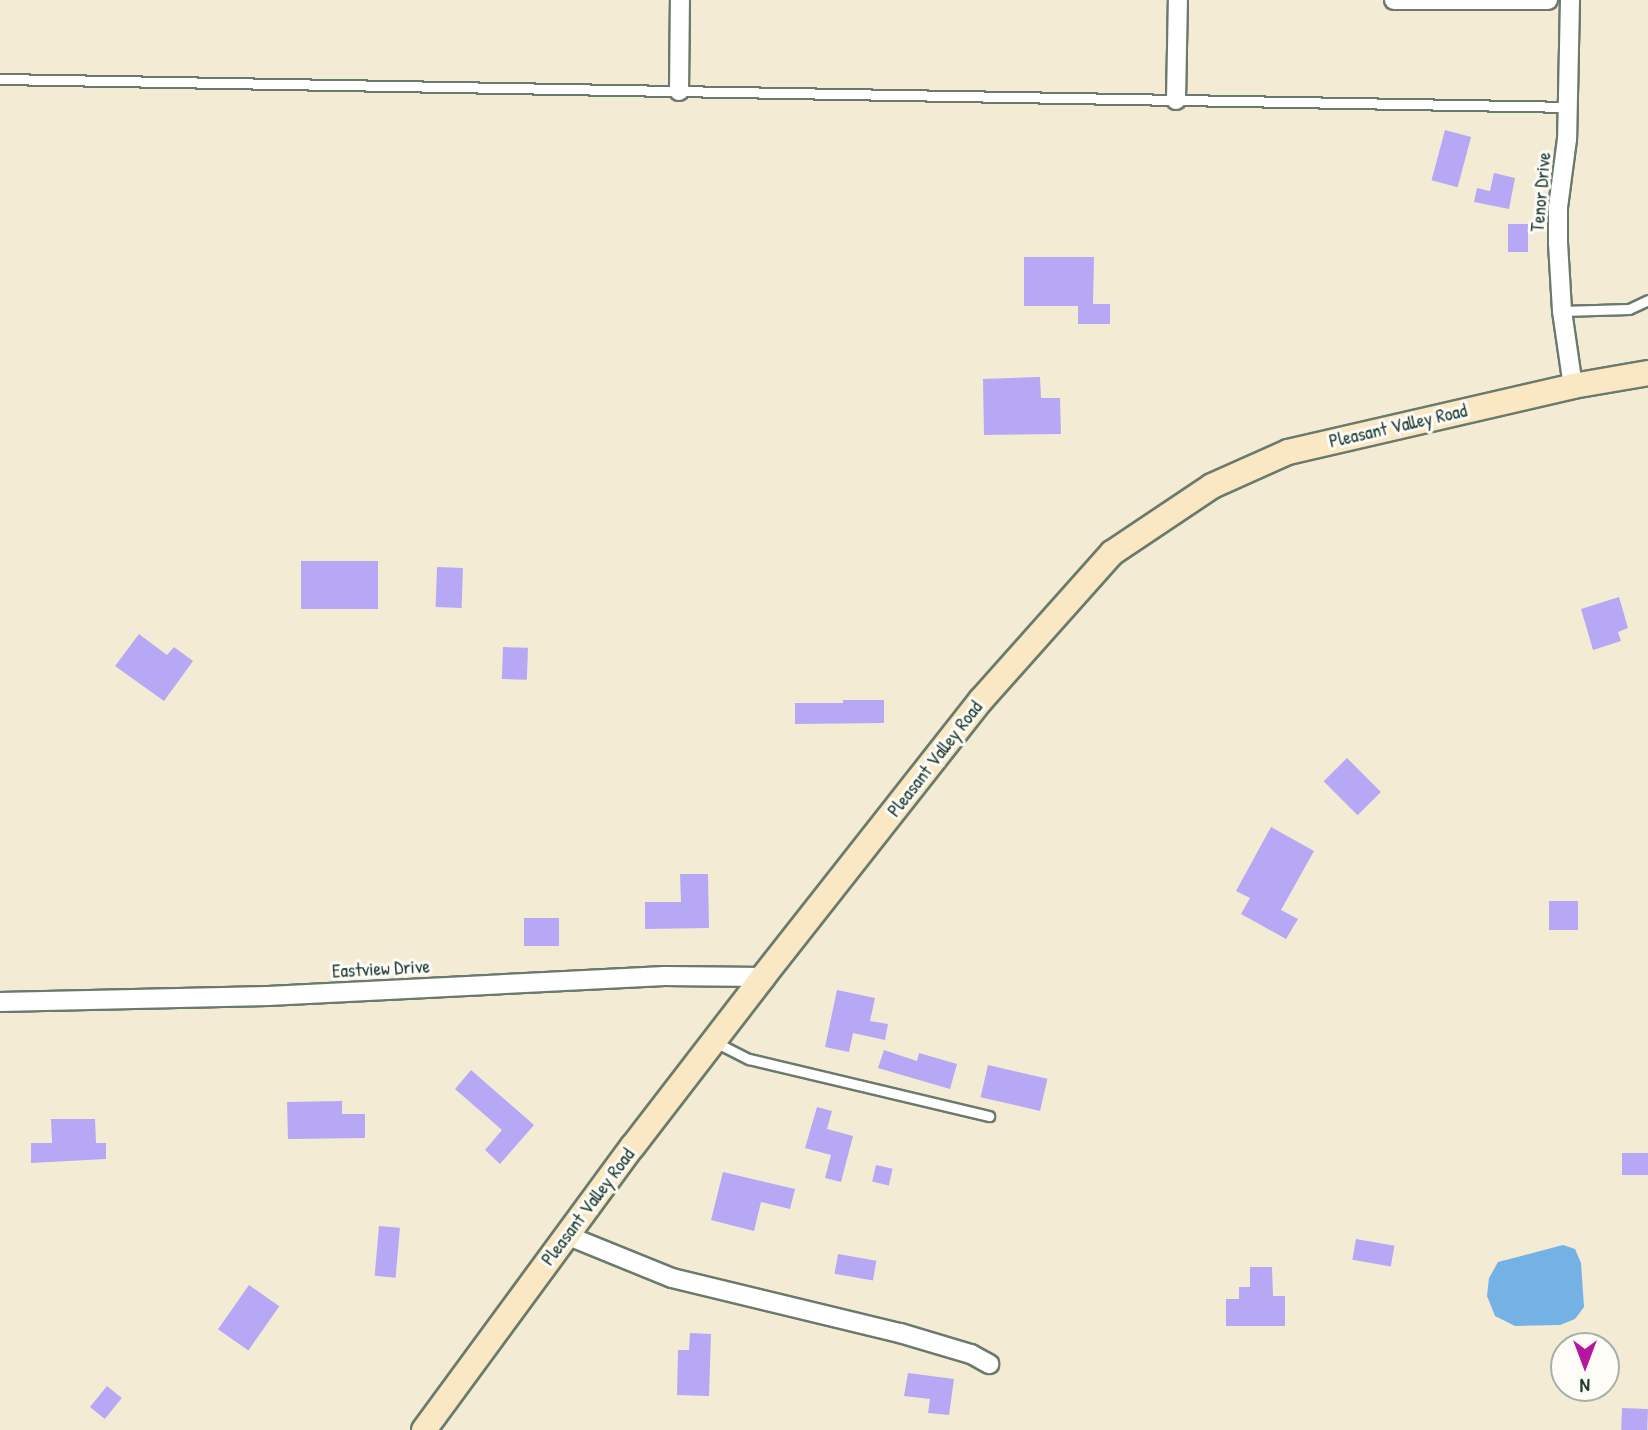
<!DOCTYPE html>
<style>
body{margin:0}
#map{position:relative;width:1648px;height:1430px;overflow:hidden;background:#f4ebd5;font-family:"Patrick Hand",sans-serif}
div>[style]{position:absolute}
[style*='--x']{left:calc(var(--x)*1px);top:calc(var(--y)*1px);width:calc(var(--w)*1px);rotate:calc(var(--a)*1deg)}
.water>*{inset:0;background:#74b2e6}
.building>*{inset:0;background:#b6a8f5;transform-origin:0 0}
.roads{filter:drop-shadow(2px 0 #6a7a6c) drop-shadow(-2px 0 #6a7a6c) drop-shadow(0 2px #6a7a6c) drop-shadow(0 -2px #6a7a6c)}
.lane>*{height:9px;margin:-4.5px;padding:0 4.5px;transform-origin:4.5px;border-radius:4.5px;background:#fff}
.street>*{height:18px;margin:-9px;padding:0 9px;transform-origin:9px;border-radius:9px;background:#fff}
.secondary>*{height:24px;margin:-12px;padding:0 12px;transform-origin:12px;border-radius:12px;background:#fae7c3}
span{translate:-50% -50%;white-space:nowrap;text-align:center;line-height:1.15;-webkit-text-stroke:6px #fdfcf7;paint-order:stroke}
.street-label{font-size:19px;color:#1f3d34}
.north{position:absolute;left:1550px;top:1332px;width:70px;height:70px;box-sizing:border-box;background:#fdfcf7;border:2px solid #a4b0a9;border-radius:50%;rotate:180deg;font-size:19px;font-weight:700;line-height:28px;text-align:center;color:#1f3d34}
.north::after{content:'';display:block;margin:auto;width:24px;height:32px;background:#b5179e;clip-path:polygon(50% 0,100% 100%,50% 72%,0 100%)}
</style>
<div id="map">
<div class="water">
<i style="clip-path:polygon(1563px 1245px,1575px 1249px,1581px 1263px,1584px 1307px,1575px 1319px,1560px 1325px,1515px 1326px,1495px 1316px,1487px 1296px,1489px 1278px,1498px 1262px)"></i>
</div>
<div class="building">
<i style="left:1445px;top:130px;width:27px;height:52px;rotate:15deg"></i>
<i style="clip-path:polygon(1494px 173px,1515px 178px,1509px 209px,1474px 202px,1477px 188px,1490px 191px)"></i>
<i style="left:1508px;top:224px;width:20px;height:28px"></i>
<i style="clip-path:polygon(1024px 257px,1094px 257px,1093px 304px,1110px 304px,1110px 324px,1078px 324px,1078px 306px,1024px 306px)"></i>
<i style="clip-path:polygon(1040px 377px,1041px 398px,1060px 398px,1061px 434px,984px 435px,983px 379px)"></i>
<i style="left:301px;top:561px;width:77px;height:48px"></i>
<i style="left:437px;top:567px;width:26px;height:40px;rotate:2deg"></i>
<i style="clip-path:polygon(1619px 597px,1628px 628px,1618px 632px,1621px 641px,1593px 650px,1581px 609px)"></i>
<i style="clip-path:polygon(139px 634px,167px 655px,174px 647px,193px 661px,164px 701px,115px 666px)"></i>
<i style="left:503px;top:647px;width:25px;height:32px;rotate:2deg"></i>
<i style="clip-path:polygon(843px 700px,884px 700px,884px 723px,795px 724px,795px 703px,843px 703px)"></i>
<i style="left:1347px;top:758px;width:48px;height:33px;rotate:45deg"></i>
<i style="clip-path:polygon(1271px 827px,1314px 851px,1281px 910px,1298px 919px,1286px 939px,1241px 914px,1250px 898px,1236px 891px)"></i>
<i style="clip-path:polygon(680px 874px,708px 874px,709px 928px,645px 929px,645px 902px,681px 902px)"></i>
<i style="left:1549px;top:901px;width:29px;height:29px"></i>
<i style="left:524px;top:918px;width:35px;height:28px"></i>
<i style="clip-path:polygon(837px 990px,875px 998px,870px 1021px,888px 1024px,885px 1040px,853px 1033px,849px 1052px,825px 1047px)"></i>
<i style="clip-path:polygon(884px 1050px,917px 1061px,919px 1053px,957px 1064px,950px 1089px,878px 1068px)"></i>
<i style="left:988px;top:1065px;width:61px;height:33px;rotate:13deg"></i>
<i style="clip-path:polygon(471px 1070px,534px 1125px,500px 1164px,485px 1150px,502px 1130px,455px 1089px)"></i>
<i style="clip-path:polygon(342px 1101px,342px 1114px,365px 1114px,365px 1138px,288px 1139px,287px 1102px)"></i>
<i style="clip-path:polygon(817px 1107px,832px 1111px,827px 1129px,853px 1136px,841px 1182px,825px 1178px,831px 1155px,805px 1148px)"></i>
<i style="clip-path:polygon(51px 1119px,95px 1119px,96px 1143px,106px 1143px,106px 1159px,31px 1163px,31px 1143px,52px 1143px)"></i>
<i style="left:1622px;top:1153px;width:26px;height:22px"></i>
<i style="left:876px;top:1165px;width:17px;height:17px;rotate:13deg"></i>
<i style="clip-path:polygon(723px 1172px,795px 1189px,790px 1209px,761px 1202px,754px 1231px,711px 1220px)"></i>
<i style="left:379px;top:1226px;width:21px;height:50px;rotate:5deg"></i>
<i style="left:1356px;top:1239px;width:39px;height:21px;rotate:10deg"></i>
<i style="left:838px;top:1254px;width:39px;height:20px;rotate:10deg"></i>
<i style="clip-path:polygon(1250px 1267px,1272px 1267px,1273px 1296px,1285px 1296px,1285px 1326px,1226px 1326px,1226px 1299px,1239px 1299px,1239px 1287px,1250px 1287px)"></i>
<i style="left:249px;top:1285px;width:37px;height:54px;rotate:35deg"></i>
<i style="clip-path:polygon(690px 1333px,711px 1334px,709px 1396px,677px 1395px,678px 1350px,689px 1350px)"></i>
<i style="clip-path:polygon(908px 1373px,954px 1379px,949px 1415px,928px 1413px,930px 1399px,904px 1396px)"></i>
<i style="left:107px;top:1386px;width:19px;height:27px;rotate:39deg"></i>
<i style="left:1622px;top:1408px;width:26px;height:22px;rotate:2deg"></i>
</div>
<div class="roads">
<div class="lane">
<i style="--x:0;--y:79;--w:1569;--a:1.02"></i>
<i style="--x:1562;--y:311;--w:67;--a:-1.7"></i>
<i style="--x:1629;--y:309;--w:21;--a:-25"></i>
<i style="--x:715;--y:1042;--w:38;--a:27"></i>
<i style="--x:749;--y:1059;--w:247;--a:13.4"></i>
</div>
<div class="street">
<i style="--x:1394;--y:0;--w:154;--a:0"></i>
<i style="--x:1570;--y:0;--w:139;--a:91.2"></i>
<i style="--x:1567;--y:139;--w:69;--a:97.5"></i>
<i style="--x:1558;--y:207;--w:36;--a:90"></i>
<i style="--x:1558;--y:243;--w:68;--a:86.6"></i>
<i style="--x:1562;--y:311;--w:76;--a:81.7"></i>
<i style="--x:679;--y:91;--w:91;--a:-89.4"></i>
<i style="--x:1176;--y:100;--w:100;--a:-88.9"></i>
<i style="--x:0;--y:1002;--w:268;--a:-1.3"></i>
<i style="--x:268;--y:996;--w:397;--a:-2.9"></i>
<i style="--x:664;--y:976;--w:99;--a:0.6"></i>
<i style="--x:566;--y:1235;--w:114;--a:22.1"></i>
<i style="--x:672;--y:1278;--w:235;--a:13.6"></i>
<i style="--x:900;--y:1333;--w:74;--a:16.5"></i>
<i style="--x:971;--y:1354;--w:21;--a:29"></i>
</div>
<div class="secondary">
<i style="--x:424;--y:1430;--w:353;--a:-53.7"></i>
<i style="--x:633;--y:1146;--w:213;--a:-52.4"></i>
<i style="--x:763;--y:977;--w:352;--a:-51.8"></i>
<i style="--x:981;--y:700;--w:197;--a:-48.3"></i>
<i style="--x:1112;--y:553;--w:120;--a:-33.8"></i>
<i style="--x:1212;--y:486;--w:83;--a:-24.1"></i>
<i style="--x:1288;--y:452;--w:293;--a:-13"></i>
<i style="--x:1573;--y:386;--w:76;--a:-9.8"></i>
</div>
</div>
<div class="street-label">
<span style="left:1541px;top:192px;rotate:-85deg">Tenor Drive</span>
<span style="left:1398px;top:426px;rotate:-13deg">Pleasant Valley Road</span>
<span style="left:935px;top:759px;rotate:-52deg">Pleasant Valley Road</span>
<span style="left:381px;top:969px;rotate:-3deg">Eastview Drive</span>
<span style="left:588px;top:1207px;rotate:-53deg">Pleasant Valley Road</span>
</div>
<div class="north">N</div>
</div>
